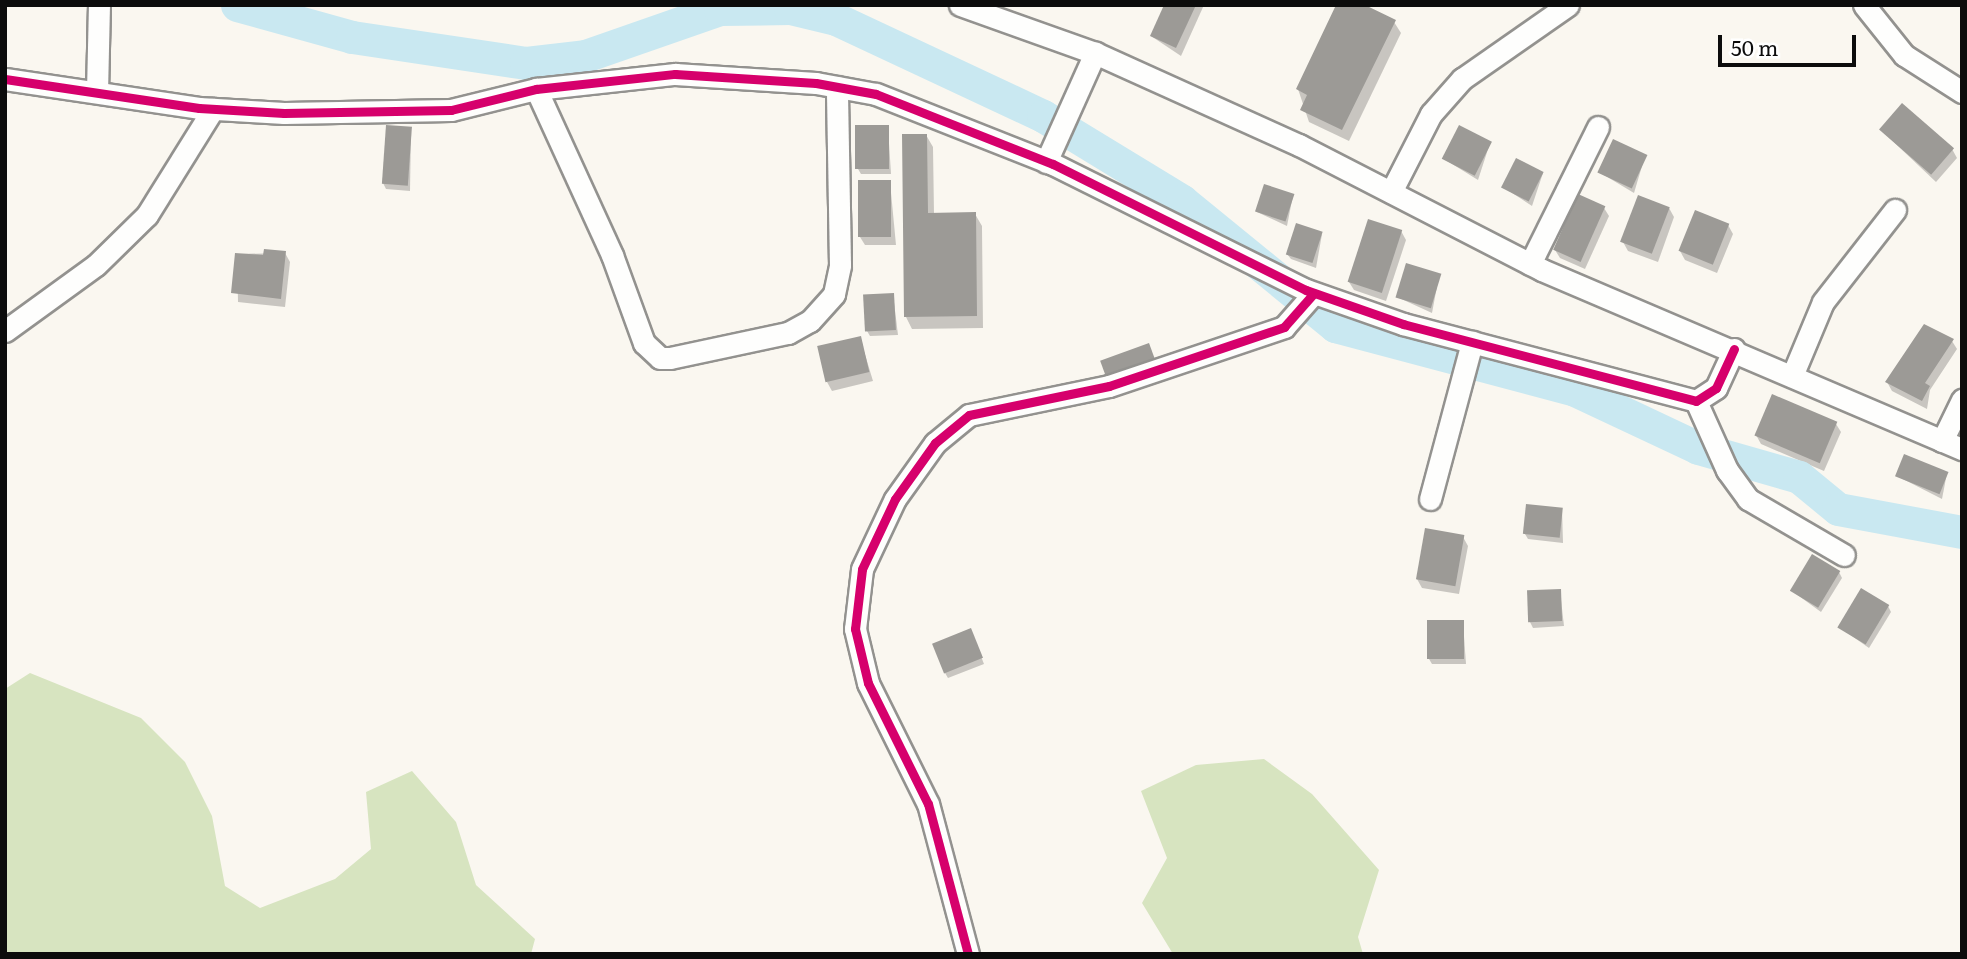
<!DOCTYPE html>
<style>
body{margin:0}
#map{position:relative;width:1967px;height:959px;overflow:hidden;background:#faf7f0;font-family:Literata,serif}
div>[style]{position:absolute}
[style*='--x']{left:calc(var(--x)*1px);top:calc(var(--y)*1px);width:calc(var(--w)*1px);rotate:calc(var(--a)*1deg)}
.forest>*{inset:0;background:#d7e4c0}
.shadow>*{inset:0;background:#0003}
.river>*{height:33px;margin:-16.5px;padding:0 16.5px;transform-origin:16.5px;border-radius:16.5px;background:#c9e8f1}
.building>*{inset:0;background:#9c9a96;transform-origin:0 0}
.roads{filter:drop-shadow(2px 0 #93928f) drop-shadow(-2px 0 #93928f) drop-shadow(0 2px #93928f) drop-shadow(0 -2px #93928f)}
.street>*{height:21px;margin:-10.5px;padding:0 10.5px;transform-origin:10.5px;border-radius:10.5px;background:#fefefd}
.cycleway>*{height:9px;margin:-4.5px;padding:0 4.5px;transform-origin:4.5px;border-radius:4.5px;background:#d6006c}
span{translate:-50% -50%;white-space:nowrap;text-align:center;line-height:1.15;-webkit-text-stroke:7px #fff;paint-order:stroke}
.frame{position:absolute;inset:0;border:7px solid #0c0c0c;pointer-events:none}
.scale{position:absolute;left:1718px;top:35px;width:138px;height:32px;box-sizing:border-box;border:4px solid #0c0c0c;border-top:0;padding-left:9px;font-size:21px;line-height:24px;white-space:nowrap;color:#0c0c0c;-webkit-text-stroke:5px #fff;paint-order:stroke}
</style>
<div id="map">
<div class="forest">
<i style="clip-path:polygon(30px 673px,141px 718px,185px 762px,212px 816px,225px 886px,260px 908px,335px 879px,371px 849px,366px 792px,412px 771px,456px 822px,476px 885px,535px 939px,531px 954px,5px 954px,5px 689px)"></i>
<i style="clip-path:polygon(1264px 759px,1312px 794px,1379px 870px,1358px 937px,1363px 954px,1173px 954px,1142px 903px,1167px 858px,1141px 791px,1196px 765px)"></i>
</div>
<div class="shadow">
<i style="clip-path:polygon(1165px 5px,1204px 5px,1181px 56px,1151px 36px)"></i>
<i style="clip-path:polygon(1394px 22px,1401px 33px,1349px 141px,1309px 122px,1298px 89px)"></i>
<i style="clip-path:polygon(888px 127px,891px 174px,861px 174px,858px 169px)"></i>
<i style="clip-path:polygon(411px 129px,410px 191px,386px 189px,383px 183px)"></i>
<i style="clip-path:polygon(1881px 130px,1952px 149px,1957px 158px,1936px 182px)"></i>
<i style="clip-path:polygon(926px 135px,933px 147px,934px 214px,975px 214px,982px 226px,983px 328px,912px 329px,906px 317px)"></i>
<i style="clip-path:polygon(1490px 143px,1478px 180px,1444px 159px)"></i>
<i style="clip-path:polygon(1645px 156px,1634px 193px,1599px 172px)"></i>
<i style="clip-path:polygon(1543px 173px,1532px 206px,1503px 187px)"></i>
<i style="clip-path:polygon(890px 182px,896px 245px,865px 245px,860px 237px)"></i>
<i style="clip-path:polygon(1293px 195px,1287px 226px,1257px 212px)"></i>
<i style="clip-path:polygon(1604px 208px,1609px 216px,1585px 269px,1560px 258px,1555px 250px)"></i>
<i style="clip-path:polygon(1669px 208px,1674px 217px,1658px 262px,1628px 251px,1623px 242px)"></i>
<i style="clip-path:polygon(1728px 225px,1733px 234px,1717px 273px,1685px 260px,1680px 251px)"></i>
<i style="clip-path:polygon(1401px 231px,1406px 240px,1386px 301px,1354px 290px,1349px 282px)"></i>
<i style="clip-path:polygon(1322px 234px,1316px 268px,1291px 259px,1287px 254px)"></i>
<i style="clip-path:polygon(285px 253px,290px 262px,285px 307px,238px 302px,237px 254px)"></i>
<i style="clip-path:polygon(1439px 276px,1432px 313px,1397px 297px)"></i>
<i style="clip-path:polygon(893px 294px,898px 335px,870px 336px,867px 331px)"></i>
<i style="clip-path:polygon(860px 338px,873px 381px,832px 391px,827px 382px)"></i>
<i style="clip-path:polygon(1952px 341px,1957px 349px,1930px 390px,1927px 409px,1892px 391px,1887px 382px)"></i>
<i style="clip-path:polygon(1836px 424px,1841px 432px,1824px 471px,1761px 444px,1756px 435px)"></i>
<i style="clip-path:polygon(1947px 473px,1942px 499px,1897px 476px)"></i>
<i style="clip-path:polygon(1562px 509px,1563px 543px,1528px 539px,1525px 534px)"></i>
<i style="clip-path:polygon(1463px 537px,1468px 546px,1459px 594px,1422px 588px,1417px 579px)"></i>
<i style="clip-path:polygon(1839px 572px,1842px 578px,1821px 612px,1792px 591px)"></i>
<i style="clip-path:polygon(1560px 591px,1564px 626px,1533px 628px,1530px 622px)"></i>
<i style="clip-path:polygon(1888px 606px,1891px 612px,1869px 648px,1839px 627px)"></i>
<i style="clip-path:polygon(1463px 622px,1466px 664px,1432px 664px,1429px 659px)"></i>
<i style="clip-path:polygon(973px 636px,984px 664px,948px 678px,945px 673px)"></i>
</div>
<div class="river">
<i style="--x:237;--y:5;--w:119;--a:15.5"></i>
<i style="--x:352;--y:37;--w:176;--a:8.5"></i>
<i style="--x:526;--y:63;--w:59;--a:-6.8"></i>
<i style="--x:585;--y:56;--w:143;--a:-19.2"></i>
<i style="--x:720;--y:9;--w:70;--a:-0.8"></i>
<i style="--x:790;--y:8;--w:47;--a:13.4"></i>
<i style="--x:836;--y:19;--w:229;--a:25.1"></i>
<i style="--x:1043;--y:116;--w:163;--a:31.4"></i>
<i style="--x:1182;--y:201;--w:198;--a:39.2"></i>
<i style="--x:1335;--y:326;--w:248;--a:14.9"></i>
<i style="--x:1575;--y:390;--w:136;--a:25.2"></i>
<i style="--x:1698;--y:448;--w:105;--a:16"></i>
<i style="--x:1799;--y:477;--w:50;--a:39.4"></i>
<i style="--x:1838;--y:509;--w:126;--a:10.5"></i>
</div>
<div class="building">
<i style="clip-path:polygon(1164px 5px,1196px 5px,1176px 48px,1150px 36px)"></i>
<i style="clip-path:polygon(1336px 5px,1365px 5px,1396px 20px,1342px 130px,1300px 110px,1307px 95px,1296px 89px)"></i>
<i style="left:1902px;top:103px;width:69px;height:35px;rotate:41deg"></i>
<i style="left:386px;top:125px;width:26px;height:59px;rotate:4deg"></i>
<i style="left:889px;top:125px;width:44px;height:34px;rotate:90deg"></i>
<i style="left:1459px;top:125px;width:37px;height:38px;rotate:27deg"></i>
<i style="clip-path:polygon(902px 134px,927px 134px,928px 213px,976px 212px,977px 316px,904px 317px)"></i>
<i style="left:1613px;top:139px;width:38px;height:37px;rotate:25deg"></i>
<i style="left:1516px;top:158px;width:31px;height:33px;rotate:27deg"></i>
<i style="left:858px;top:180px;width:33px;height:57px"></i>
<i style="left:1264px;top:184px;width:32px;height:29px;rotate:18deg"></i>
<i style="left:1578px;top:194px;width:30px;height:61px;rotate:24deg"></i>
<i style="left:1638px;top:195px;width:34px;height:50px;rotate:21deg"></i>
<i style="left:1695px;top:210px;width:37px;height:44px;rotate:22deg"></i>
<i style="left:1368px;top:219px;width:36px;height:66px;rotate:18deg"></i>
<i style="left:1296px;top:223px;width:28px;height:33px;rotate:18deg"></i>
<i style="clip-path:polygon(264px 249px,286px 251px,281px 299px,231px 293px,235px 253px,263px 255px)"></i>
<i style="left:1406px;top:263px;width:37px;height:36px;rotate:17deg"></i>
<i style="left:894px;top:293px;width:37px;height:31px;rotate:87deg"></i>
<i style="clip-path:polygon(1924px 324px,1954px 339px,1925px 383px,1930px 386px,1922px 401px,1885px 382px)"></i>
<i style="left:861px;top:336px;width:37px;height:45px;rotate:77deg"></i>
<i style="left:1149px;top:343px;width:20px;height:52px;rotate:70deg"></i>
<i style="left:1772px;top:394px;width:71px;height:45px;rotate:23deg"></i>
<i style="left:1904px;top:454px;width:48px;height:24px;rotate:22deg"></i>
<i style="left:1526px;top:504px;width:37px;height:30px;rotate:6deg"></i>
<i style="left:1425px;top:528px;width:40px;height:52px;rotate:10deg"></i>
<i style="left:1812px;top:554px;width:33px;height:43px;rotate:31deg"></i>
<i style="left:1861px;top:588px;width:33px;height:46px;rotate:31deg"></i>
<i style="left:1561px;top:589px;width:32px;height:34px;rotate:88deg"></i>
<i style="left:1427px;top:620px;width:37px;height:39px"></i>
<i style="left:971px;top:628px;width:32px;height:42px;rotate:68deg"></i>
</div>
<div class="roads">
<div class="street">
<i style="--x:960;--y:5;--w:143;--a:19.6"></i>
<i style="--x:1095;--y:53;--w:224;--a:24.3"></i>
<i style="--x:1299;--y:145;--w:273;--a:27.2"></i>
<i style="--x:1542;--y:270;--w:457;--a:23.1"></i>
<i style="--x:1864;--y:5;--w:64;--a:51.3"></i>
<i style="--x:1904;--y:55;--w:69;--a:32.5"></i>
<i style="--x:5;--y:79;--w:196;--a:8.5"></i>
<i style="--x:199;--y:108;--w:85;--a:3.4"></i>
<i style="--x:284;--y:113;--w:167;--a:-1"></i>
<i style="--x:451;--y:110;--w:88;--a:-13.9"></i>
<i style="--x:536;--y:89;--w:140;--a:-6.2"></i>
<i style="--x:675;--y:74;--w:141;--a:3.7"></i>
<i style="--x:816;--y:83;--w:61;--a:10.4"></i>
<i style="--x:876;--y:94;--w:190;--a:21.6"></i>
<i style="--x:1053;--y:164;--w:283;--a:26.5"></i>
<i style="--x:1306;--y:290;--w:103;--a:19.3"></i>
<i style="--x:1403;--y:324;--w:303;--a:14.7"></i>
<i style="--x:1696;--y:401;--w:24;--a:-33"></i>
<i style="--x:1716;--y:388;--w:43;--a:-65.2"></i>
<i style="--x:536;--y:89;--w:183;--a:65.4"></i>
<i style="--x:612;--y:255;--w:94;--a:70"></i>
<i style="--x:644;--y:343;--w:22;--a:43"></i>
<i style="--x:660;--y:358;--w:10;--a:0"></i>
<i style="--x:670;--y:358;--w:121;--a:-12"></i>
<i style="--x:788;--y:333;--w:25;--a:-29"></i>
<i style="--x:810;--y:321;--w:36;--a:-48"></i>
<i style="--x:834;--y:294;--w:30;--a:-78"></i>
<i style="--x:840;--y:265;--w:178;--a:-91"></i>
<i style="--x:97;--y:92;--w:87;--a:-88.7"></i>
<i style="--x:1046;--y:162;--w:120;--a:-65.8"></i>
<i style="--x:1391;--y:192;--w:88;--a:-62.9"></i>
<i style="--x:1431;--y:114;--w:47;--a:-48.5"></i>
<i style="--x:1462;--y:79;--w:129;--a:-34.9"></i>
<i style="--x:1530;--y:264;--w:153;--a:-63.6"></i>
<i style="--x:5;--y:331;--w:112;--a:-36"></i>
<i style="--x:96;--y:265;--w:71;--a:-44.4"></i>
<i style="--x:147;--y:215;--w:125;--a:-58.1"></i>
<i style="--x:1792;--y:376;--w:80;--a:-67.3"></i>
<i style="--x:1823;--y:302;--w:117;--a:-52"></i>
<i style="--x:1696;--y:401;--w:76;--a:65.8"></i>
<i style="--x:1727;--y:470;--w:36;--a:54"></i>
<i style="--x:1748;--y:499;--w:111;--a:30.3"></i>
<i style="--x:1942;--y:441;--w:46;--a:-64"></i>
<i style="--x:1430;--y:499;--w:163;--a:-75"></i>
<i style="--x:968;--y:954;--w:155;--a:-104.9"></i>
<i style="--x:928;--y:804;--w:135;--a:-116.4"></i>
<i style="--x:868;--y:683;--w:56;--a:-103.5"></i>
<i style="--x:855;--y:629;--w:60;--a:-83.3"></i>
<i style="--x:862;--y:569;--w:77;--a:-64.8"></i>
<i style="--x:895;--y:499;--w:69;--a:-54.5"></i>
<i style="--x:935;--y:443;--w:44;--a:-39.5"></i>
<i style="--x:969;--y:415;--w:143;--a:-11.7"></i>
<i style="--x:1109;--y:386;--w:185;--a:-18.6"></i>
<i style="--x:1284;--y:327;--w:45;--a:-48.6"></i>
</div>
</div>
<div class="cycleway">
<i style="--x:5;--y:79;--w:196;--a:8.5"></i>
<i style="--x:199;--y:108;--w:85;--a:3.4"></i>
<i style="--x:284;--y:113;--w:167;--a:-1"></i>
<i style="--x:451;--y:110;--w:88;--a:-13.9"></i>
<i style="--x:536;--y:89;--w:140;--a:-6.2"></i>
<i style="--x:675;--y:74;--w:141;--a:3.7"></i>
<i style="--x:816;--y:83;--w:61;--a:10.4"></i>
<i style="--x:876;--y:94;--w:190;--a:21.6"></i>
<i style="--x:1053;--y:164;--w:283;--a:26.5"></i>
<i style="--x:1306;--y:290;--w:103;--a:19.3"></i>
<i style="--x:1403;--y:324;--w:303;--a:14.7"></i>
<i style="--x:1696;--y:401;--w:24;--a:-33"></i>
<i style="--x:1716;--y:388;--w:43;--a:-65.2"></i>
<i style="--x:968;--y:954;--w:155;--a:-104.9"></i>
<i style="--x:928;--y:804;--w:135;--a:-116.4"></i>
<i style="--x:868;--y:683;--w:56;--a:-103.5"></i>
<i style="--x:855;--y:629;--w:60;--a:-83.3"></i>
<i style="--x:862;--y:569;--w:77;--a:-64.8"></i>
<i style="--x:895;--y:499;--w:69;--a:-54.5"></i>
<i style="--x:935;--y:443;--w:44;--a:-39.5"></i>
<i style="--x:969;--y:415;--w:143;--a:-11.7"></i>
<i style="--x:1109;--y:386;--w:185;--a:-18.6"></i>
<i style="--x:1284;--y:327;--w:45;--a:-48.6"></i>
</div>
<div class="frame"></div>
<div class="scale">50 m</div>
</div>
